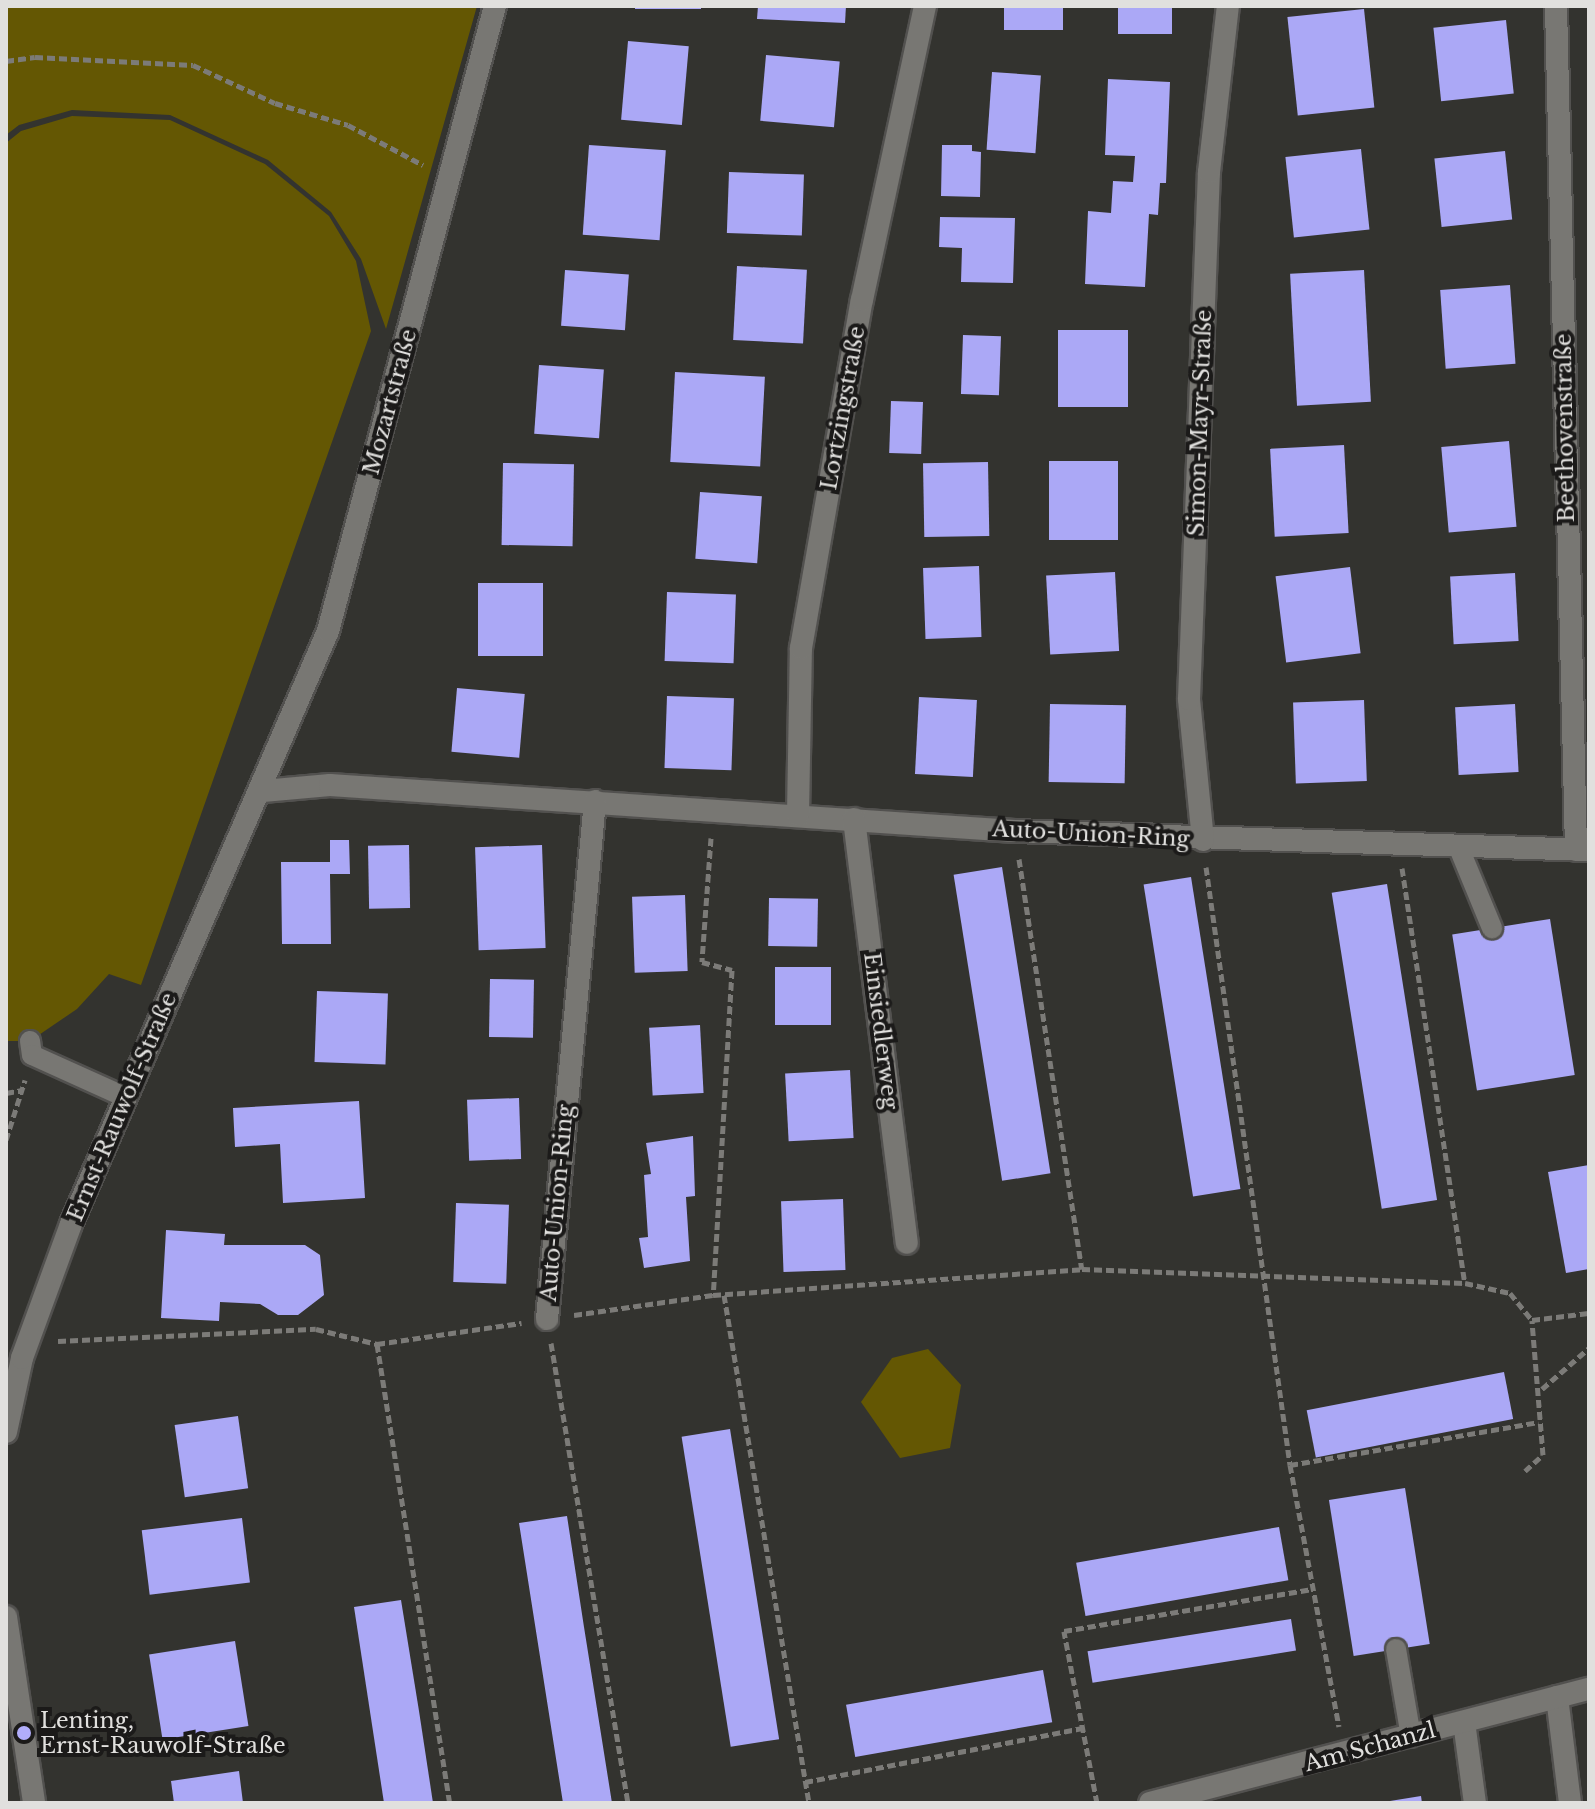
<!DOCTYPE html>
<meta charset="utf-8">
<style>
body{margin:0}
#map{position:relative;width:1595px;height:1809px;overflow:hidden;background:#33332f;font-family:"Libre Baskerville",serif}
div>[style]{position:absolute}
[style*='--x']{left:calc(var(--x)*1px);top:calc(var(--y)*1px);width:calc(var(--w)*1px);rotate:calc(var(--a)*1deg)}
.green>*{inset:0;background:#645703}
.building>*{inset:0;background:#aba8f6;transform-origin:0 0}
.path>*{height:5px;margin-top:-2.5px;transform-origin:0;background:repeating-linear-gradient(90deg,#7c7b78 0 8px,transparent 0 12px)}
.roads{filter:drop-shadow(2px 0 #52514f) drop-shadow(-2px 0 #52514f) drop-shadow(0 2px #52514f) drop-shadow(0 -2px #52514f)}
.service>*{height:20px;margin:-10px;padding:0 10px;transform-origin:10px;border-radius:10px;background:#787773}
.minor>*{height:22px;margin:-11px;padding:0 11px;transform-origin:11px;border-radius:11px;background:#787773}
.dots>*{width:22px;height:22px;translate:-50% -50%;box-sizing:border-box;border:4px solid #1b1a19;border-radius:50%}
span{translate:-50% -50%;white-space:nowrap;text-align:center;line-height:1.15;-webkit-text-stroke:8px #1b1a19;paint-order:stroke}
.street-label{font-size:22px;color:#e1e0de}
.poi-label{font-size:22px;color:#e1e0de}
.left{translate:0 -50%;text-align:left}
.frame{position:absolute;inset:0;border:8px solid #e1e0de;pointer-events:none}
</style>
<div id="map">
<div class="green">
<i style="clip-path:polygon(6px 6px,477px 6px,386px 329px,361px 259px,331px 212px,268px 160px,170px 115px,72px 110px,19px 125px,6px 135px)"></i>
<i style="clip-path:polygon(72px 116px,170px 120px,265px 164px,329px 216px,356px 261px,371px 331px,141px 985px,109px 974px,77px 1009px,30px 1041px,6px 1041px,6px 143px,21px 131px)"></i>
<i style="clip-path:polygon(928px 1349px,961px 1385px,950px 1448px,900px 1458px,861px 1402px,892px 1358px)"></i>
</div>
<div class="building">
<i style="left:635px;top:6px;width:66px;height:3px"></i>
<i style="clip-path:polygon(758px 6px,846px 6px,845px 23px,757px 19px)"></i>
<i style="left:1004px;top:6px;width:59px;height:24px"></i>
<i style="left:1118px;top:6px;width:54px;height:28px"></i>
<i style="left:1364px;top:9px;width:99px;height:77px;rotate:84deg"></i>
<i style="left:1506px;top:20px;width:74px;height:73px;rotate:84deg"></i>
<i style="left:628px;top:41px;width:61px;height:79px;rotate:5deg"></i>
<i style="left:766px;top:55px;width:74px;height:66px;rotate:5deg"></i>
<i style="left:992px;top:72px;width:49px;height:78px;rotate:4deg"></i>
<i style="clip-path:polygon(1108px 79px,1170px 82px,1166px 183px,1160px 183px,1158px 215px,1149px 214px,1145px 287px,1085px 284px,1088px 211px,1111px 213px,1113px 181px,1133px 182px,1135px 156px,1105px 155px)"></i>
<i style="left:589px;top:145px;width:77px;height:90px;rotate:4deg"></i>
<i style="clip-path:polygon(942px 145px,972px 145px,972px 151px,981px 152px,980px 197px,941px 196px)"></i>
<i style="left:1361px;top:149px;width:81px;height:76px;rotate:84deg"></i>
<i style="left:1505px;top:151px;width:69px;height:71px;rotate:84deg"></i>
<i style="left:729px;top:172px;width:75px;height:61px;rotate:2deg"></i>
<i style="clip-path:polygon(940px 217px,1015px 218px,1013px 283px,961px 282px,962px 248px,939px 247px)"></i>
<i style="left:737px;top:266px;width:70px;height:74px;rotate:3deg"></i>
<i style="left:565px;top:270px;width:64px;height:56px;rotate:4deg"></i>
<i style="left:1364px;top:270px;width:132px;height:74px;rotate:87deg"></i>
<i style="left:1510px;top:285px;width:79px;height:70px;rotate:86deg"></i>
<i style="left:1058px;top:330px;width:70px;height:77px"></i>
<i style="left:963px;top:335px;width:38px;height:59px;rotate:2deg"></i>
<i style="left:539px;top:365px;width:65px;height:69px;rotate:4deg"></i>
<i style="left:675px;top:372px;width:90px;height:90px;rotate:3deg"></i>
<i style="left:891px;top:401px;width:32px;height:52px;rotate:2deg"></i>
<i style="left:1509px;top:441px;width:86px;height:68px;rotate:85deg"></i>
<i style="left:1344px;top:445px;width:88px;height:74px;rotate:87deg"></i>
<i style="left:1049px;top:461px;width:69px;height:79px"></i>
<i style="left:988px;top:462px;width:74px;height:65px;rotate:89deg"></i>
<i style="left:503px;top:463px;width:71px;height:82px;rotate:1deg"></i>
<i style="left:700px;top:492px;width:62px;height:67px;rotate:4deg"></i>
<i style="left:979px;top:566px;width:71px;height:56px;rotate:88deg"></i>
<i style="left:1350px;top:567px;width:87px;height:75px;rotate:83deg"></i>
<i style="left:1115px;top:572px;width:79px;height:69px;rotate:87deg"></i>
<i style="left:1515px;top:573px;width:68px;height:65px;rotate:87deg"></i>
<i style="left:478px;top:583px;width:65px;height:73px"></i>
<i style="left:667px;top:592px;width:69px;height:69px;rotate:2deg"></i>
<i style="left:457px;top:688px;width:68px;height:64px;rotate:5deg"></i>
<i style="left:667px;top:696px;width:67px;height:72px;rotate:2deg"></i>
<i style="left:919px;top:697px;width:58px;height:77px;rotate:3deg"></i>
<i style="left:1364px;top:700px;width:81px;height:71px;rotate:88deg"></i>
<i style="left:1050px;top:704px;width:76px;height:78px;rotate:1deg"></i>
<i style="left:1515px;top:704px;width:68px;height:60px;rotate:87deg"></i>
<i style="clip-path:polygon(330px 840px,349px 840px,350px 874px,330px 874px,331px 944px,282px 944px,281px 862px,330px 862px)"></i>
<i style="left:409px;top:845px;width:63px;height:41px;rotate:89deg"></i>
<i style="left:542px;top:845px;width:103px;height:67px;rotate:88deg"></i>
<i style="left:1002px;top:867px;width:310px;height:49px;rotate:81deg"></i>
<i style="left:1191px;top:877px;width:316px;height:48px;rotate:81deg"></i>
<i style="left:1387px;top:884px;width:320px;height:56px;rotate:81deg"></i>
<i style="left:685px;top:895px;width:76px;height:53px;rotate:88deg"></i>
<i style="left:769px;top:898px;width:49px;height:48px;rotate:1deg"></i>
<i style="left:1550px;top:919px;width:158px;height:99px;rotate:81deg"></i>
<i style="left:831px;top:967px;width:58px;height:56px;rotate:90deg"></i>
<i style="left:490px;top:979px;width:44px;height:58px;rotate:1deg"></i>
<i style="left:317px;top:991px;width:71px;height:71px;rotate:2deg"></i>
<i style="left:700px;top:1025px;width:68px;height:51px;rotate:87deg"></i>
<i style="left:850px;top:1070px;width:68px;height:65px;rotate:87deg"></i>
<i style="left:519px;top:1098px;width:61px;height:52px;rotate:88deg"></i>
<i style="clip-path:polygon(359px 1101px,365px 1198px,283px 1203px,280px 1144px,235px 1147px,233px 1108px)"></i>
<i style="clip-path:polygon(693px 1136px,695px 1196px,686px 1197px,690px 1261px,644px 1268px,639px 1238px,648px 1237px,644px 1175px,651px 1174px,646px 1143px)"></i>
<i style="clip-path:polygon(1589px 1165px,1589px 1269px,1566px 1273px,1548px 1172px)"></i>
<i style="left:843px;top:1199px;width:71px;height:62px;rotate:88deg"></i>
<i style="left:456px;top:1203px;width:53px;height:79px;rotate:2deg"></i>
<i style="clip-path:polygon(166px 1230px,225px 1234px,224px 1245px,305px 1245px,320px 1255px,324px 1295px,298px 1315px,278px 1315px,260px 1304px,220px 1302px,219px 1321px,161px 1318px)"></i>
<i style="left:1504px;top:1372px;width:48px;height:201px;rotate:79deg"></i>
<i style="left:238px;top:1416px;width:73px;height:64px;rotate:82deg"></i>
<i style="left:730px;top:1429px;width:314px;height:49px;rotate:81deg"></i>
<i style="left:1405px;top:1488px;width:158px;height:77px;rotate:81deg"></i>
<i style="clip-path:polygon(567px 1516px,584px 1627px,612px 1803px,563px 1803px,519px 1523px)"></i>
<i style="left:242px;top:1518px;width:65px;height:101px;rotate:83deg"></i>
<i style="left:1279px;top:1527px;width:54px;height:206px;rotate:80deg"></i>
<i style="clip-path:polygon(401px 1600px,419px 1711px,433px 1803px,384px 1803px,354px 1607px)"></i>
<i style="left:1291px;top:1619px;width:32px;height:206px;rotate:81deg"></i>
<i style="left:235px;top:1641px;width:86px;height:87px;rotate:81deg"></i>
<i style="left:1043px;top:1670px;width:53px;height:200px;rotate:80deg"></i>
<i style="clip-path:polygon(239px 1771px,243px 1803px,174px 1803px,171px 1781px)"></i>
<i style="clip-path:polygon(1421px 1796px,1422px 1803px,1390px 1803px,1390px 1801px)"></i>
</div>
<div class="path">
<i style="--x:6;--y:61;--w:29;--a:-8"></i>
<i style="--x:35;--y:57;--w:158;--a:2.9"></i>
<i style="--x:193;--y:65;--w:90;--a:24.9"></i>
<i style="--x:275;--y:103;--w:76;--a:16.8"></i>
<i style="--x:348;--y:125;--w:85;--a:28.1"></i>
<i style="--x:711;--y:838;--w:124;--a:94.2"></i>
<i style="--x:702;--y:962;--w:31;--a:15"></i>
<i style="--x:732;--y:970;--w:326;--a:93.3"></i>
<i style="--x:1019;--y:859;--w:415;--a:81.3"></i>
<i style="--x:1206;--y:867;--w:604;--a:82"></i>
<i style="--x:1290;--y:1465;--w:266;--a:79.4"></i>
<i style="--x:1402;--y:868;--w:420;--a:81.4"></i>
<i style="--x:6;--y:1093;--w:17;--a:-10"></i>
<i style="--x:6;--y:1140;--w:63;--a:-72.4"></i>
<i style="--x:724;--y:1295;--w:515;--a:80.5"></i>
<i style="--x:574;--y:1315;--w:140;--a:-8.2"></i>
<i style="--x:713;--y:1295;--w:370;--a:-4"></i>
<i style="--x:1082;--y:1269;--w:383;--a:2.1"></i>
<i style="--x:1465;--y:1283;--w:46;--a:12.5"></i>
<i style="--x:1510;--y:1293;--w:35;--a:51"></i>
<i style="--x:1532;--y:1320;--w:57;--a:-7"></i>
<i style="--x:58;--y:1341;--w:258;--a:-2.7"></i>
<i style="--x:316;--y:1329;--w:63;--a:13.8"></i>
<i style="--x:377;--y:1344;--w:146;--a:-8.3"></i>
<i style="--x:551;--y:1343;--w:466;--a:80.5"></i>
<i style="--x:377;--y:1344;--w:465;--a:81"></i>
<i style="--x:1542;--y:1389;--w:62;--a:-41.1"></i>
<i style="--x:1290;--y:1465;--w:252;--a:-9.8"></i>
<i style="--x:1525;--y:1471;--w:24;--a:-42"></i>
<i style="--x:1543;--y:1455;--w:135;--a:-94.7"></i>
<i style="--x:805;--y:1782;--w:284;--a:-11"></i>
<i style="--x:1097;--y:1803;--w:175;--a:-100.9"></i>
<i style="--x:1064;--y:1631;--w:252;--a:-9.6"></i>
</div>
<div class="roads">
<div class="service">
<i style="--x:1459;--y:848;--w:87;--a:67.6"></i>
<i style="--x:30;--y:1041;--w:14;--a:82"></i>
<i style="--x:32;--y:1055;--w:100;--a:24.3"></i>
<i style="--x:1396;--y:1649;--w:89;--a:80.3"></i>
</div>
<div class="minor">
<i style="--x:1556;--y:6;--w:844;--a:88.64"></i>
<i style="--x:263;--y:791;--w:67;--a:-5.1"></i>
<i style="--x:330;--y:785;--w:686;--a:3.85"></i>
<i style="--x:1014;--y:831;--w:575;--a:1.89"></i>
<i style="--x:798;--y:815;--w:167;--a:-89"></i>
<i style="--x:801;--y:648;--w:353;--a:-80.1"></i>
<i style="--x:862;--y:300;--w:301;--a:-77.9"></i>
<i style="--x:854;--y:819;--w:427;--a:82.9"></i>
<i style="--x:1203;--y:840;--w:142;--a:-95.7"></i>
<i style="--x:1189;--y:699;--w:527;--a:-87.83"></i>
<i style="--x:1209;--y:172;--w:167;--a:-83.5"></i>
<i style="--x:547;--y:1319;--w:520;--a:-84.71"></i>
<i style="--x:6;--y:1432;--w:76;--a:-77.8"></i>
<i style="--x:22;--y:1358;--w:143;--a:-69.9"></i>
<i style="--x:71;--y:1224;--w:646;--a:-66.57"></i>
<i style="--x:328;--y:631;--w:647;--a:-75.04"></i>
<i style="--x:6;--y:1617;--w:188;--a:81.4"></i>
<i style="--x:1557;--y:1697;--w:107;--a:83"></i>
<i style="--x:1464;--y:1722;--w:82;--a:82.3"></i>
<i style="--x:1150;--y:1803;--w:454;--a:-14.6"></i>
</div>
</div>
<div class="dots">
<i style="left:24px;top:1733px;background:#b1adfa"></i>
</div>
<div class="street-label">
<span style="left:390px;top:402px;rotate:-75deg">Mozartstraße</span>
<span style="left:843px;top:408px;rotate:-80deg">Lortzingstraße</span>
<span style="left:1200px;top:423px;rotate:-88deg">Simon-Mayr-Straße</span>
<span style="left:1565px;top:428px;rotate:-91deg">Beethovenstraße</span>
<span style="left:1091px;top:834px;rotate:3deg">Auto-Union-Ring</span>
<span style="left:881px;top:1031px;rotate:83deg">Einsiedlerweg</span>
<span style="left:122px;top:1107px;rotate:-67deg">Ernst-Rauwolf-Straße</span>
<span style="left:557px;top:1203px;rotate:-85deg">Auto-Union-Ring</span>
<span style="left:1370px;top:1747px;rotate:-15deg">Am Schanzl</span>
</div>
<div class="poi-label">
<span class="left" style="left:40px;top:1733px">Lenting,<br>Ernst-Rauwolf-Straße</span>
</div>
<div class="frame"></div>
</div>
